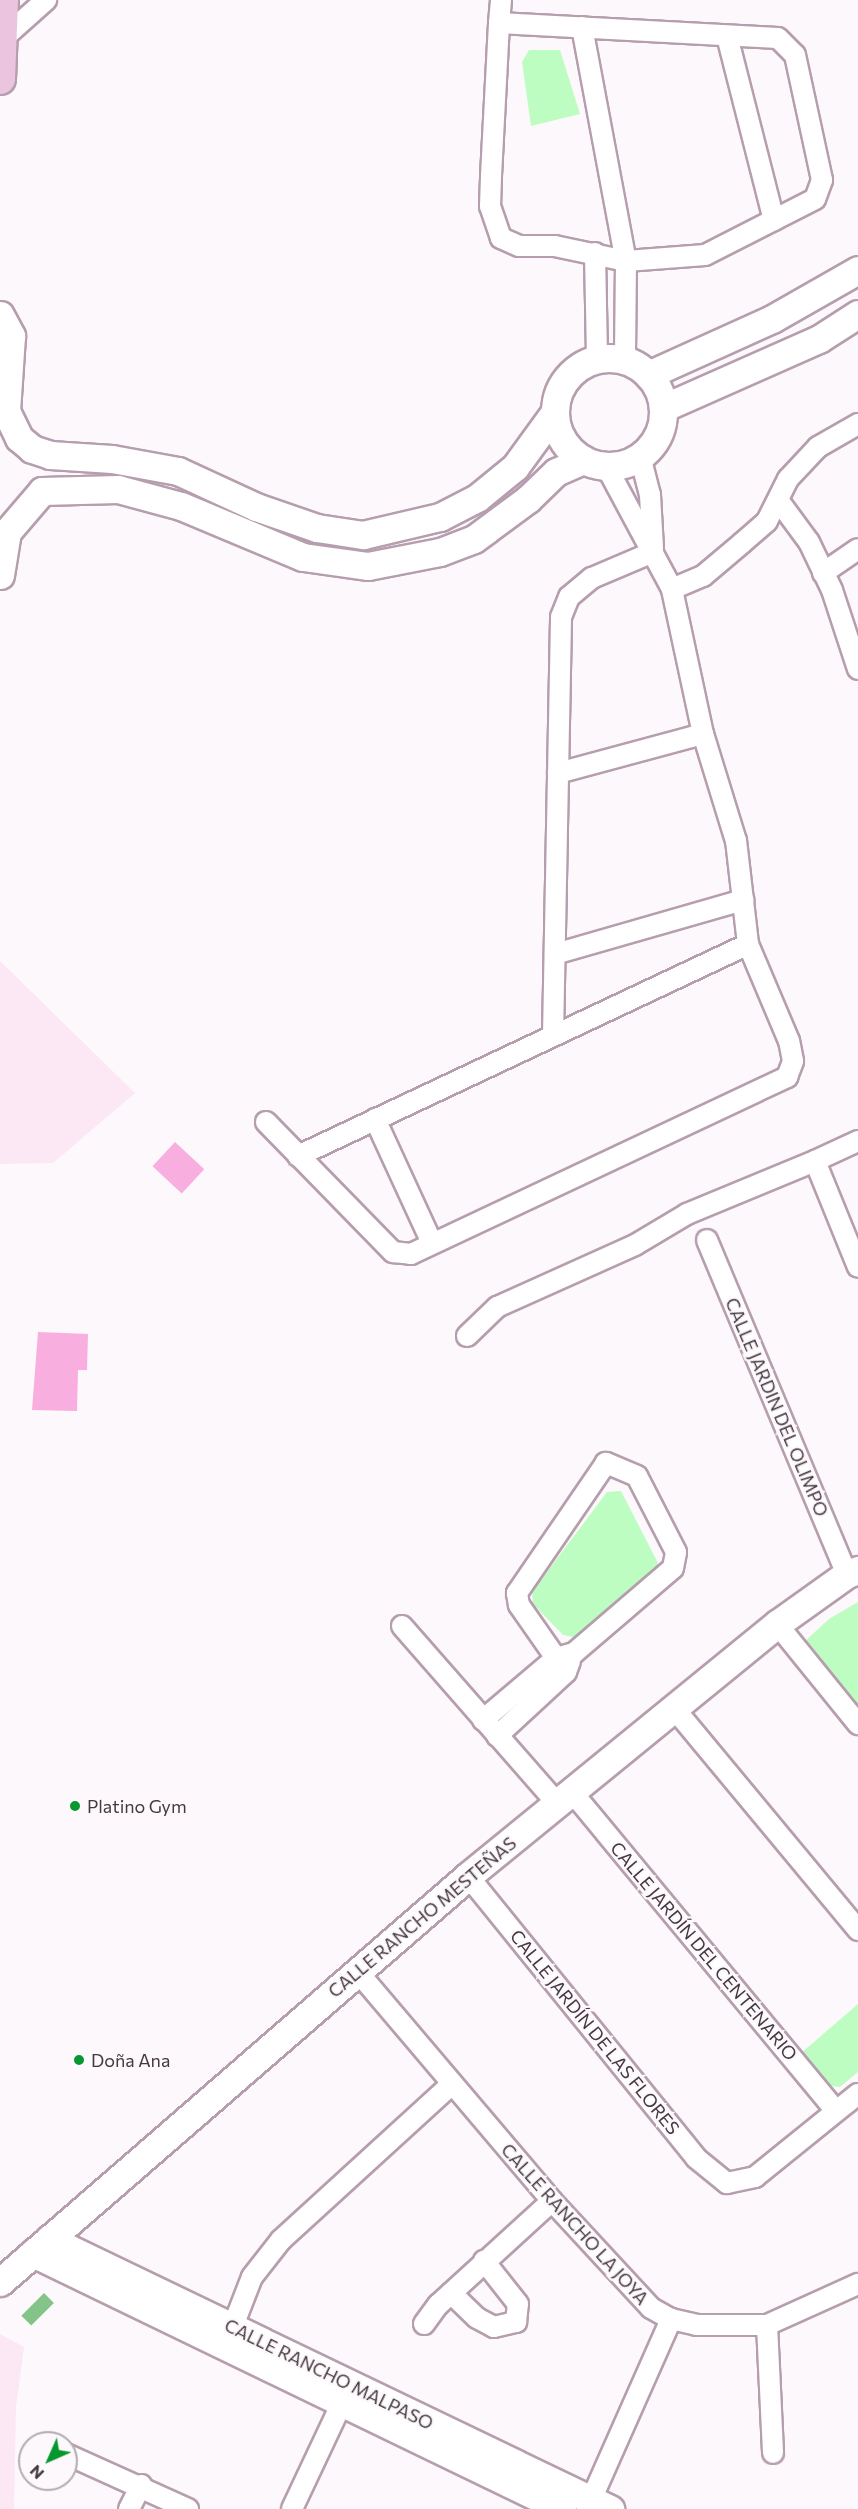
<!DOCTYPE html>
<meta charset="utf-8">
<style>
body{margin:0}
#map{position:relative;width:858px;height:2509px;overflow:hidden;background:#fdf8fb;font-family:Commissioner,sans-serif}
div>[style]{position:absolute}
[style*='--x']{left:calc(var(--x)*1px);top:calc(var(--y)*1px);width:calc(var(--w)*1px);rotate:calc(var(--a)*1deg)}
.built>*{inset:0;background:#fce8f5}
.green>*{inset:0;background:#befdc1}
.water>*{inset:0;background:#85c488;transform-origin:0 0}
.building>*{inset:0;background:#f8afe0;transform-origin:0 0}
.roads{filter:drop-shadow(2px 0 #b69eae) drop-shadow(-2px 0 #b69eae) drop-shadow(0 2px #b69eae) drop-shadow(0 -2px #b69eae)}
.street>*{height:20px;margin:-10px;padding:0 10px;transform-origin:10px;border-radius:10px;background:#fff}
.secondary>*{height:27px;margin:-13.5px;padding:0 13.5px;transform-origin:13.5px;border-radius:13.5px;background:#fff}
.secondary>.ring{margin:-13.5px;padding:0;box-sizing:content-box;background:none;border:27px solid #fff;border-radius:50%}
.primary>*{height:30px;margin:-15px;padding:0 15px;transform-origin:15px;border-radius:15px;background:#ebc5df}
.dots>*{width:16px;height:16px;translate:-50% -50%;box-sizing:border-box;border:3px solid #fdf8fb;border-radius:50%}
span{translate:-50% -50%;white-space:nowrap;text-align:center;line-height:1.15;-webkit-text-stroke:4.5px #fdf8fb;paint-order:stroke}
.street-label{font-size:18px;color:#443940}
.poi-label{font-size:18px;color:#443940}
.left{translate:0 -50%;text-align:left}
.north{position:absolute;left:18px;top:2431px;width:60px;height:60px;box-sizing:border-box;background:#fdf8fb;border:2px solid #b3acb0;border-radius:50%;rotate:225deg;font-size:16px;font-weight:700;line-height:24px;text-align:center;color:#443940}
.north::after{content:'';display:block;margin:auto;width:21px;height:27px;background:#06982f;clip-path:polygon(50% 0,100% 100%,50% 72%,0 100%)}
</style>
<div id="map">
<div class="built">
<i style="clip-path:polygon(0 961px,135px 1093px,53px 1163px,0 1164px)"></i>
<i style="clip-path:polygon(0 2334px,24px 2347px,16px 2407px,14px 2509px,0 2509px)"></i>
</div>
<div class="green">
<i style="clip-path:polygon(529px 50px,560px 50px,580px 114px,531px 126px,522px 62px)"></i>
<i style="clip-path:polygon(621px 1491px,658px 1563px,655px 1572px,578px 1638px,563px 1635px,533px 1604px,532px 1592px,607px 1492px)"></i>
<i style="clip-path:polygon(858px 1602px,858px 1717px,803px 1643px,829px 1619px)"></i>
<i style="clip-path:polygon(858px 2004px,858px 2072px,840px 2087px,831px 2086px,800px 2054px)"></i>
</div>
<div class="water">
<i style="left:44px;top:2293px;width:14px;height:32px;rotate:45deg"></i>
</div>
<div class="building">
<i style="left:175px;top:1142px;width:40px;height:33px;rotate:43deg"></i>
<i style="clip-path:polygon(38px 1332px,88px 1334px,87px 1370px,78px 1370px,77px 1411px,32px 1410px)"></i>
</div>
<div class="roads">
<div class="street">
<i style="--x:499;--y:23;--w:279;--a:3.1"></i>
<i style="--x:778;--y:38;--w:24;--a:45"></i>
<i style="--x:795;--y:55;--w:128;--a:77.8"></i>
<i style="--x:822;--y:180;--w:20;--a:110"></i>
<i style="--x:815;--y:199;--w:123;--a:153"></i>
<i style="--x:705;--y:255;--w:79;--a:175.7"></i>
<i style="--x:626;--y:261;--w:73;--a:-168.1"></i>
<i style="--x:555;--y:246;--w:36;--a:180"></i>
<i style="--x:519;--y:246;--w:20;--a:-156"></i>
<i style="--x:501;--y:238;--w:34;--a:-109"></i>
<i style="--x:490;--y:206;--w:30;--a:-88"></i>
<i style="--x:491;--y:176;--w:153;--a:-87"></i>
<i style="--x:499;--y:23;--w:23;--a:-85"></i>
<i style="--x:582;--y:27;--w:238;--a:79.4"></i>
<i style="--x:626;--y:261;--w:99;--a:90.6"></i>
<i style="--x:727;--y:36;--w:190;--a:75.7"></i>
<i style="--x:0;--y:41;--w:62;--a:-41.7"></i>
<i style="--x:595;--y:253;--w:106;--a:88.9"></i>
<i style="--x:640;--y:456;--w:40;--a:75.6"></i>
<i style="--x:650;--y:495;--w:54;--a:86.8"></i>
<i style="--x:778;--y:500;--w:52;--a:53.6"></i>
<i style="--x:809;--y:542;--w:53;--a:64.4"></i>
<i style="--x:832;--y:590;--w:83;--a:71.8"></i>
<i style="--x:823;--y:573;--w:42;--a:-34.4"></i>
<i style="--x:672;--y:589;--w:34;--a:-23"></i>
<i style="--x:703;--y:576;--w:51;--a:-40.2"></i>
<i style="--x:742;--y:543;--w:33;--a:-41"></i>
<i style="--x:767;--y:521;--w:47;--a:-63.4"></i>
<i style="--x:788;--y:479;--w:44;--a:-46.8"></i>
<i style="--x:818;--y:447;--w:46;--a:-29.9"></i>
<i style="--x:558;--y:773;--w:150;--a:-15.1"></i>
<i style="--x:555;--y:954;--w:196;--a:-16"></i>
<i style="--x:553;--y:1036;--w:419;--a:-88.9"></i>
<i style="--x:561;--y:617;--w:22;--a:-68"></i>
<i style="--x:569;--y:597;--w:30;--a:-40"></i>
<i style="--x:592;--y:578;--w:66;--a:-23.1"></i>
<i style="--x:375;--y:1119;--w:136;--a:65.3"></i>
<i style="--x:266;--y:1122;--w:182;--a:45.7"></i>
<i style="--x:393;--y:1252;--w:18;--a:6"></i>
<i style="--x:411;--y:1254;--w:416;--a:-25.2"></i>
<i style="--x:787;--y:1077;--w:17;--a:-69"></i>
<i style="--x:793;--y:1061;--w:20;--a:-101"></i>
<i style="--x:789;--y:1041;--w:105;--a:-112.9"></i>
<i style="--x:748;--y:944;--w:104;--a:-96.6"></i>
<i style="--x:736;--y:841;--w:112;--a:-107.1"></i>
<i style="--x:703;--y:734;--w:148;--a:-102.1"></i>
<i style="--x:672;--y:589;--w:140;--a:-118.2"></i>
<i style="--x:858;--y:1141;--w:47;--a:155.1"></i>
<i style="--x:815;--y:1161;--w:114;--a:67.9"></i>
<i style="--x:298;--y:1156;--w:497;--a:-25.2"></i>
<i style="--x:707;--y:1240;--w:362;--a:67.3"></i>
<i style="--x:467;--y:1336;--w:42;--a:-44"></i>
<i style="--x:497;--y:1307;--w:151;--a:-24.2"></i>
<i style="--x:635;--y:1245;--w:61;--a:-30.8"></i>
<i style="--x:687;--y:1214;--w:139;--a:-22.5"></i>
<i style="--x:777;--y:1624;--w:129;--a:51"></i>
<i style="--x:402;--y:1626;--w:237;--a:48.8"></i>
<i style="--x:673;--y:1707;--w:290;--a:50.3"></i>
<i style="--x:483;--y:1720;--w:96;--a:-40.3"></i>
<i style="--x:556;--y:1658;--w:19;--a:-16"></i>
<i style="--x:574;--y:1653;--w:130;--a:-40.6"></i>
<i style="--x:673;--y:1568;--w:16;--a:-79"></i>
<i style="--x:676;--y:1552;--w:85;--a:-117.2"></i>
<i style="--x:637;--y:1476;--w:34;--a:-157"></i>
<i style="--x:606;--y:1463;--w:158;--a:124.4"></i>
<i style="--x:517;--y:1593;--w:12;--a:81"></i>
<i style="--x:519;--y:1605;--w:65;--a:55.1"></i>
<i style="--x:556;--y:1658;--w:17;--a:54"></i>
<i style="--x:497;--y:1736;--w:94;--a:-42.8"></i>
<i style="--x:566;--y:1672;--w:12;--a:-70"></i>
<i style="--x:572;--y:1792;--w:414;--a:50.4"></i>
<i style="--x:468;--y:1876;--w:363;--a:51"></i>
<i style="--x:696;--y:2158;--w:40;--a:39"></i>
<i style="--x:727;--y:2183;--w:29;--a:-12"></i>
<i style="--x:755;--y:2177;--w:132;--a:-38.9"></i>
<i style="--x:357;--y:1971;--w:302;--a:49.7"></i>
<i style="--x:552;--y:2201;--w:146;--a:47.2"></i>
<i style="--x:651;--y:2308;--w:23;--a:29"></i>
<i style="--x:671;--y:2319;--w:26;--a:13"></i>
<i style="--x:696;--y:2325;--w:71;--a:0"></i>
<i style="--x:767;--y:2325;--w:100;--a:-24.3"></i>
<i style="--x:451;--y:2293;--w:36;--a:44"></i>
<i style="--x:477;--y:2318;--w:19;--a:28"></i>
<i style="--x:494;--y:2327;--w:23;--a:-13"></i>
<i style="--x:516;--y:2322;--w:18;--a:-84"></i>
<i style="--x:518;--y:2304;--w:55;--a:-128.3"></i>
<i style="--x:424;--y:2324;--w:24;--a:-54"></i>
<i style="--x:438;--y:2305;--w:154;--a:-42.4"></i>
<i style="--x:767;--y:2325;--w:128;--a:87.3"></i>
<i style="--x:228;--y:2339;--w:66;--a:-68.8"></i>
<i style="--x:252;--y:2277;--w:47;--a:-51.9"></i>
<i style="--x:281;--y:2240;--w:231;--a:-42.4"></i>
<i style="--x:66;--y:2454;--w:134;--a:24.3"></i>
<i style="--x:129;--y:2509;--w:27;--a:-63"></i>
<i style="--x:292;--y:2509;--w:129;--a:-64.8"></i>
<i style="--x:587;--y:2509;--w:208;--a:-66.1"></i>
</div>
<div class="secondary">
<i style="--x:0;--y:315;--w:24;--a:62"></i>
<i style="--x:11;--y:336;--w:75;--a:93.8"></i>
<i style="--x:6;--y:411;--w:30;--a:64"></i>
<i style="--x:19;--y:438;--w:17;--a:40"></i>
<i style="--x:32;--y:449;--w:19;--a:18"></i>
<i style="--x:50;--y:455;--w:62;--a:3.7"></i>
<i style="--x:112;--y:459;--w:67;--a:10.3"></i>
<i style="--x:178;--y:471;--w:86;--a:24.8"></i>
<i style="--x:256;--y:507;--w:65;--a:19"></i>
<i style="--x:317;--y:528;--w:47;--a:8.7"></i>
<i style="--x:363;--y:535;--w:79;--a:-13.2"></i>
<i style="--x:440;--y:517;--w:42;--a:-27.2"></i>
<i style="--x:477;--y:498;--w:49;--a:-39.2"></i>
<i style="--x:515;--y:467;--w:68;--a:-54"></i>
<i class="ring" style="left:555px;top:358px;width:81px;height:81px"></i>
<i style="--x:648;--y:375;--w:136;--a:-24.3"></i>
<i style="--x:772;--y:319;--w:99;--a:-29.7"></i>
<i style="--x:663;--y:408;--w:171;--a:-23.9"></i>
<i style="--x:819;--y:339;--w:46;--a:-32.7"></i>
<i style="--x:0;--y:575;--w:44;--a:-80.8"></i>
<i style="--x:7;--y:532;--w:54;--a:-49.5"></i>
<i style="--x:42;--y:491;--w:76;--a:-1.5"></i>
<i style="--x:118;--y:489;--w:65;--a:15.1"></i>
<i style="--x:181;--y:506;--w:132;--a:22.7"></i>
<i style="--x:303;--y:557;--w:66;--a:7.9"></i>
<i style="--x:368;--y:566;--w:73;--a:-11"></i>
<i style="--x:440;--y:552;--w:36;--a:-21"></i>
<i style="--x:474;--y:539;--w:67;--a:-36.5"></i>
<i style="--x:528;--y:499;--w:39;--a:-44"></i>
<i style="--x:556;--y:472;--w:30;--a:-24"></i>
<i style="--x:49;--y:2239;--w:623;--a:25.7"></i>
<i style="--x:33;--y:2253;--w:588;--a:25.82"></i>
<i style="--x:0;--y:2282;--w:620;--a:-40.94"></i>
<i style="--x:468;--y:1876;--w:399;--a:-39.2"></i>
<i style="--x:777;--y:1624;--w:86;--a:-35.5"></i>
<i style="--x:847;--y:1574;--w:12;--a:-20"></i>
</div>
<div class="primary">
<i style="--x:0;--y:79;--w:79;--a:-87.8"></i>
</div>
</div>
<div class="dots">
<i style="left:75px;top:1806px;background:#06982f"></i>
<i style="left:79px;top:2060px;background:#06982f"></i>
</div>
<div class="street-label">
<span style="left:777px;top:1407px;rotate:67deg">CALLE JARDIN DEL OLIMPO</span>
<span style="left:422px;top:1917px;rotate:-40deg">CALLE RANCHO MESTEÑAS</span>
<span style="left:704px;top:1951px;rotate:50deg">CALLE JARDÍN DEL CENTENARIO</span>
<span style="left:595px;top:2032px;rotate:51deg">CALLE JARDÍN DE LAS FLORES</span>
<span style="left:575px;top:2224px;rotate:48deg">CALLE RANCHO LA JOYA</span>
<span style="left:329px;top:2374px;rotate:26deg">CALLE RANCHO MALPASO</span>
</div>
<div class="poi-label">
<span class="left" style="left:87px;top:1806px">Platino Gym</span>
<span class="left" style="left:91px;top:2060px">Doña Ana</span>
</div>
<div class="north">N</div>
</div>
